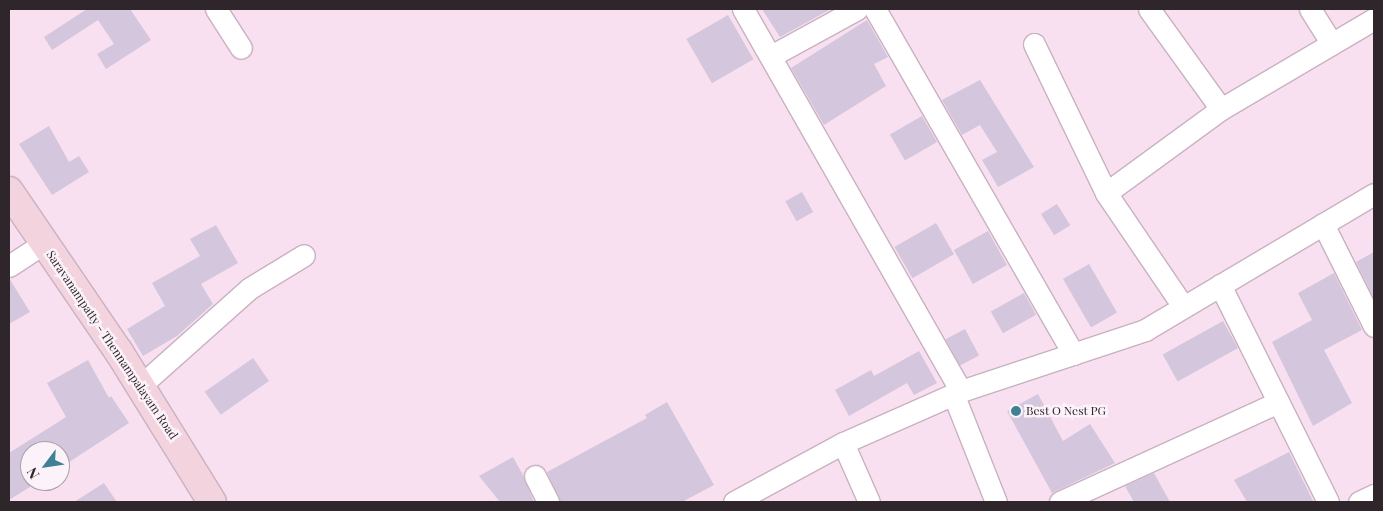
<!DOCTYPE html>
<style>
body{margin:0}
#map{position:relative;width:1383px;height:511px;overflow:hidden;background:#f8e0f0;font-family:"Playfair Display",serif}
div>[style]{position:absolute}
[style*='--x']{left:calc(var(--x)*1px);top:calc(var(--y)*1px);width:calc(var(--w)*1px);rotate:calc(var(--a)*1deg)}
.building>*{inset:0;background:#d4c6dc;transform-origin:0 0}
.roads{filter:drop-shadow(1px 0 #c9b1c1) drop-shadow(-1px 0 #c9b1c1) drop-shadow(0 1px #c9b1c1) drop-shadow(0 -1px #c9b1c1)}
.minor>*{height:21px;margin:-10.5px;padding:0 10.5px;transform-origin:10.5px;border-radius:10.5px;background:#fff}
.secondary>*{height:28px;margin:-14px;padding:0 14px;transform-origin:14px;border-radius:14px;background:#f3d4de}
.dots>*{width:14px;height:14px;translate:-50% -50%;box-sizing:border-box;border:2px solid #fcf2f9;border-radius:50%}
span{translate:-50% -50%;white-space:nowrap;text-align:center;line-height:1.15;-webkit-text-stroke:5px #fcf2f9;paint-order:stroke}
.street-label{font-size:12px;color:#2f262c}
.poi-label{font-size:12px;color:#2f262c}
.left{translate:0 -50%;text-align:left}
.frame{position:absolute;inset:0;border:10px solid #2f262c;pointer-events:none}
.north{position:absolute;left:20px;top:441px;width:50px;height:50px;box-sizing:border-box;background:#fcf2f9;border:1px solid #aaa0a7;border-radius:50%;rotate:239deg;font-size:14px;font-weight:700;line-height:20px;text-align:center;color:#2f262c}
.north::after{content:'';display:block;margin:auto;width:18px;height:22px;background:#408094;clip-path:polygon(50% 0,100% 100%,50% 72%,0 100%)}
</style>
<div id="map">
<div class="building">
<i style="clip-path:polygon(87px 9px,130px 9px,151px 40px,106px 69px,97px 54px,114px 44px,98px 20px,52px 50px,44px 37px)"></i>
<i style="clip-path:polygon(762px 9px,831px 9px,780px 37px)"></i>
<i style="left:728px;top:15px;width:51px;height:48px;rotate:60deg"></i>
<i style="clip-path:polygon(867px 20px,888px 57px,874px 64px,886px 86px,824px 125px,791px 68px)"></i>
<i style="clip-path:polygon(980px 80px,1034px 167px,998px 187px,982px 160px,997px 152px,980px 125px,962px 135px,942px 100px)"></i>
<i style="left:922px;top:116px;width:30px;height:37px;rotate:60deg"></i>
<i style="clip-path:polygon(49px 126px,69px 162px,79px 156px,89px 172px,52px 195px,19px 144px)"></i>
<i style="left:802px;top:192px;width:23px;height:19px;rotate:61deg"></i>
<i style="left:1057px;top:204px;width:25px;height:19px;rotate:58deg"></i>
<i style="left:936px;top:223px;width:36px;height:48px;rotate:60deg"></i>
<i style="clip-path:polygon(216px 225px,238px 263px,201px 284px,213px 304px,177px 336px,143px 356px,127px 329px,165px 306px,152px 283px,200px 256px,190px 239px)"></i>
<i style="left:988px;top:231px;width:39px;height:39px;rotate:61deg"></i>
<i style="clip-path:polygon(1374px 252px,1374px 299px,1356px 262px)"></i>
<i style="left:1089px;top:264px;width:56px;height:30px;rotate:60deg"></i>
<i style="clip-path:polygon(1334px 273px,1362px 330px,1324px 350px,1352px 403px,1313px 426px,1272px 342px,1312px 320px,1298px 293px)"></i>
<i style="clip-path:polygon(9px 278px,30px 312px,9px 324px)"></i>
<i style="left:1024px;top:293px;width:25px;height:38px;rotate:61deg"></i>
<i style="left:1223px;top:321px;width:31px;height:69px;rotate:61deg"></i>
<i style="left:965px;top:329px;width:30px;height:22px;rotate:62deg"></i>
<i style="clip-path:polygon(919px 351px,937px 383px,914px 395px,907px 383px,849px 416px,835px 390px,871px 370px,874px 376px)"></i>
<i style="left:253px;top:358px;width:28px;height:59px;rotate:55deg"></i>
<i style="clip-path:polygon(88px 360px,109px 398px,111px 396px,129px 423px,60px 468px,60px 451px,30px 451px,30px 487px,9px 500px,9px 453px,66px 417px,47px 383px)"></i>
<i style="clip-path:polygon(1038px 394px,1063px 441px,1090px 424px,1115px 463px,1052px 493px,1007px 411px)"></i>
<i style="clip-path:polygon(667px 402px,714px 485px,682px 502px,560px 502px,547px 472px,647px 418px,645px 415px)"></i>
<i style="clip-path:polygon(1289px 452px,1313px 501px,1247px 502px,1234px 480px)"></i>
<i style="clip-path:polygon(513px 457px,523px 475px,534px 502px,500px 502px,479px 476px)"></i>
<i style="clip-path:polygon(1154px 473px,1170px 502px,1134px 502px,1125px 486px)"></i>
<i style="clip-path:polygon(104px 483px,117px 502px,74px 502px)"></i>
</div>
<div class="roads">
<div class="minor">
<i style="--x:216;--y:9;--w:46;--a:57.3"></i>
<i style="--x:743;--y:9;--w:440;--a:60.3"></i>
<i style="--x:875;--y:9;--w:398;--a:60.1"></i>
<i style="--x:1149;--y:9;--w:123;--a:54.2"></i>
<i style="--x:1310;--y:9;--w:41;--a:57.8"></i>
<i style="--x:1034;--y:44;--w:165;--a:64.2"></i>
<i style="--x:1106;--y:193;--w:135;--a:55.8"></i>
<i style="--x:771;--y:56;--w:98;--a:-28.7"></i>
<i style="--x:1106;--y:193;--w:142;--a:-36.1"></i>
<i style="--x:1221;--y:109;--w:178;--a:-30.5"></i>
<i style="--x:1323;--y:224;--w:114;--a:63.4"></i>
<i style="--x:9;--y:266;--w:42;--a:-33.3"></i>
<i style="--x:1220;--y:285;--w:242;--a:63.5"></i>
<i style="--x:140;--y:386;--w:147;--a:-41.7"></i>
<i style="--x:250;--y:288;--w:63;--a:-31.4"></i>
<i style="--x:954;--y:396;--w:114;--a:68.4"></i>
<i style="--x:843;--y:443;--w:64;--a:66.2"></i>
<i style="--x:535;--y:476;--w:29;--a:63"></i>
<i style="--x:734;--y:502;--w:124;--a:-28.4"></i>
<i style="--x:843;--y:443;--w:129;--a:-23.8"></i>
<i style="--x:961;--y:391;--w:194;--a:-18.3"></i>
<i style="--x:1145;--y:330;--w:266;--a:-30.7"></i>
<i style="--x:1060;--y:502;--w:240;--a:-24.6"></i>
<i style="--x:1359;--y:502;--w:17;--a:-25"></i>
</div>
<div class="secondary">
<i style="--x:9;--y:191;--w:195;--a:55.7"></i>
<i style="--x:119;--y:352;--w:176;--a:58.2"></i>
</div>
</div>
<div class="dots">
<i style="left:1016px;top:411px;background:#408094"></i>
</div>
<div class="street-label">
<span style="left:112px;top:345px;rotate:56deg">Saravanampatty - Thennampalayam Road</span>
</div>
<div class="poi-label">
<span class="left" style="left:1026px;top:411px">Best O Nest PG</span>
</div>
<div class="frame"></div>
<div class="north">N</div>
</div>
